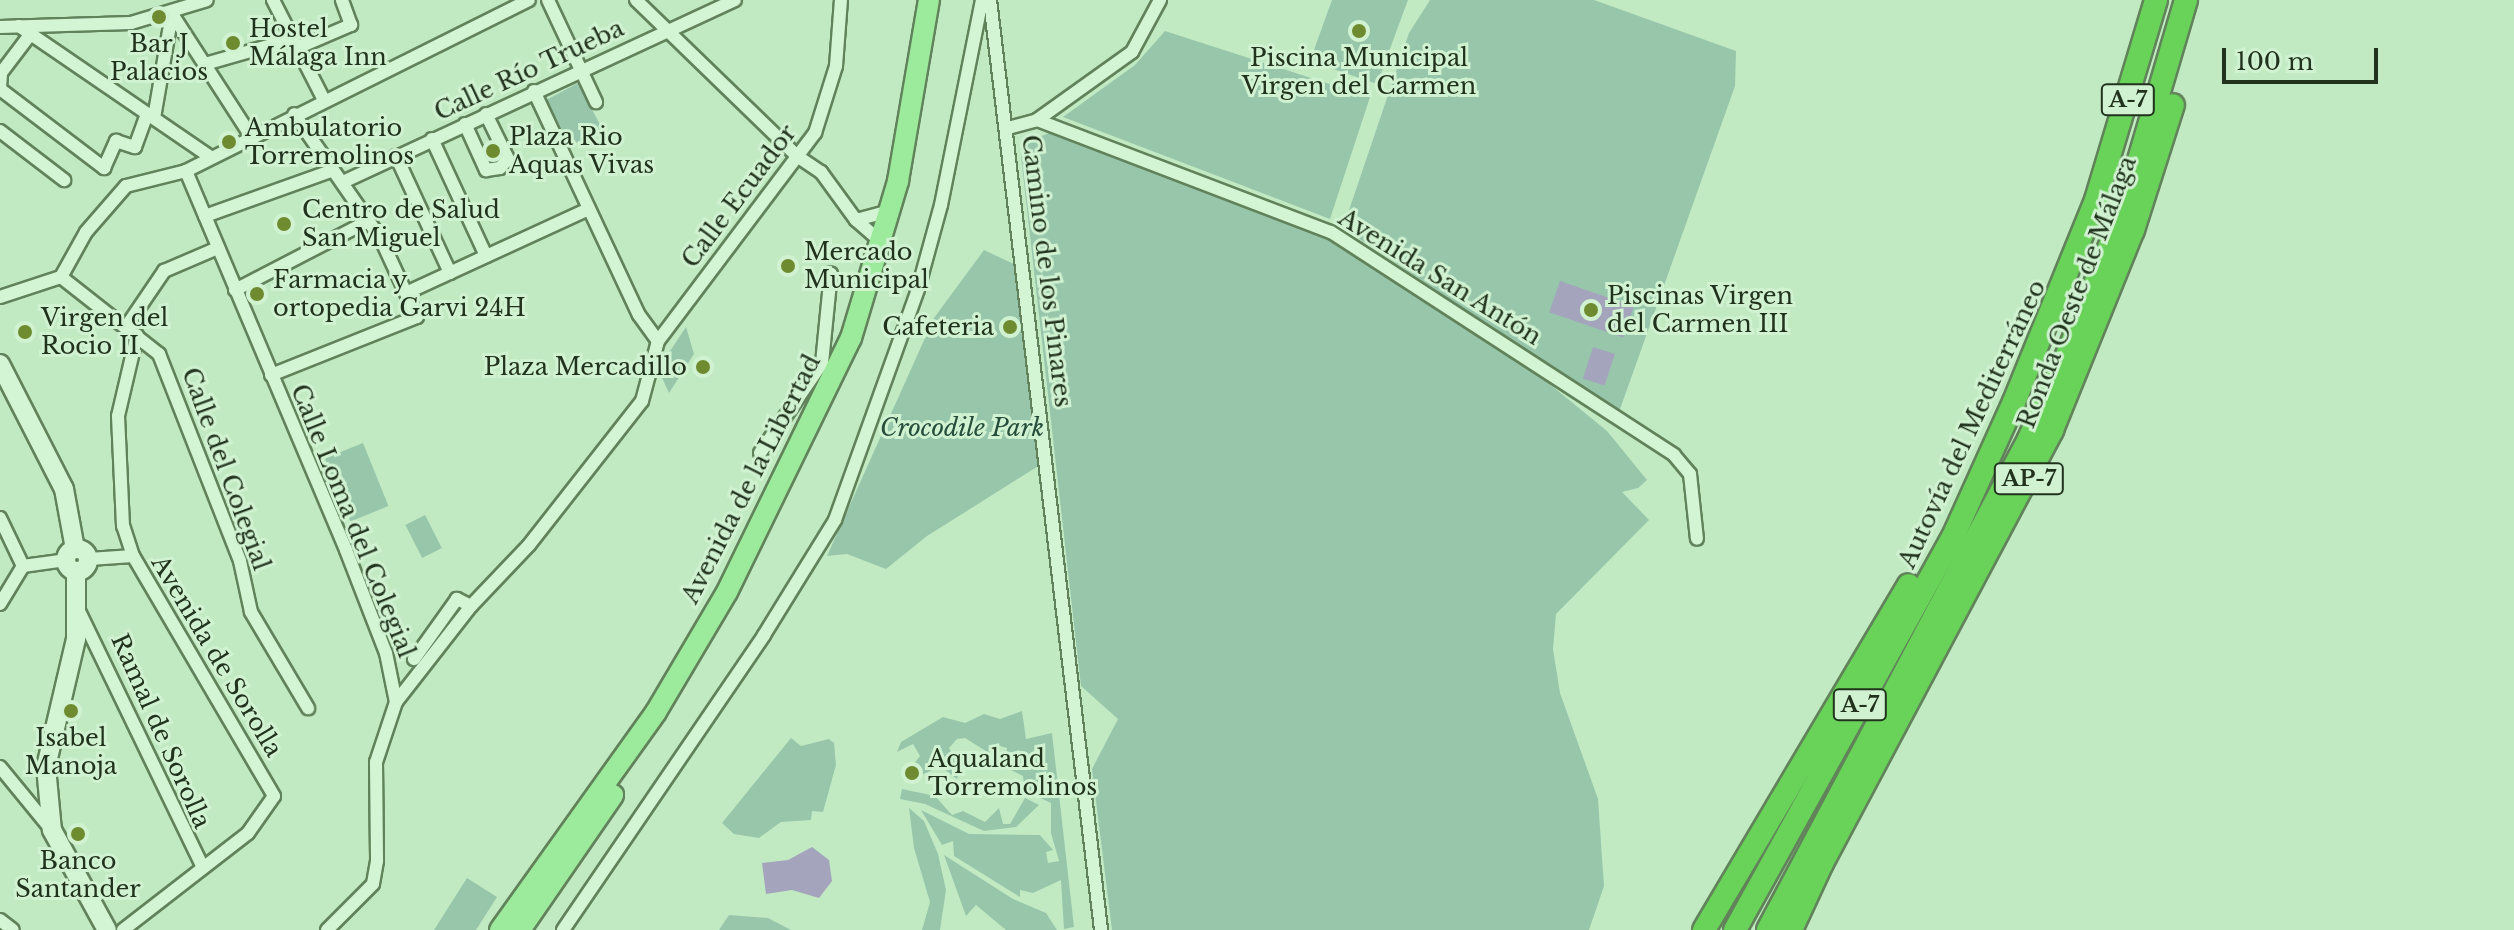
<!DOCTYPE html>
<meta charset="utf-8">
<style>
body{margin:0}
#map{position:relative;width:2514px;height:930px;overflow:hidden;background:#c2eac2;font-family:"Libre Baskerville",serif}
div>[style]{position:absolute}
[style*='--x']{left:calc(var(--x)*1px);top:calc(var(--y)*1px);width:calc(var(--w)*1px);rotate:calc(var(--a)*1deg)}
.green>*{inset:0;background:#97c6ab;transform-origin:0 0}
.water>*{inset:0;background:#a4a4bc;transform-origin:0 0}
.roads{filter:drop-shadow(2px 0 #61825a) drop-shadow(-2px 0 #61825a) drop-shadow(0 2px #61825a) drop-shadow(0 -2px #61825a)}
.street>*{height:12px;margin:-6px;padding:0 6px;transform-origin:6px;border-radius:6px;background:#d4f5d4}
.secondary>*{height:18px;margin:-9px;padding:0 9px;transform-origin:9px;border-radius:9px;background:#d4f5d4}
.secondary>.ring{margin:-9px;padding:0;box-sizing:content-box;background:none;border:18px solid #d4f5d4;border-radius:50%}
.primary>*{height:20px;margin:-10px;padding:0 10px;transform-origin:10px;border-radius:10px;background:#9cea9c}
.highway>*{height:22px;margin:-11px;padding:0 11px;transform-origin:11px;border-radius:11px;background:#68d358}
.dots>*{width:22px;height:22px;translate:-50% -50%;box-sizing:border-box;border:4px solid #d0f2d1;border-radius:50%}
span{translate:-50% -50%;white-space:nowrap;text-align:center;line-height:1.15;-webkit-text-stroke:6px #d0f2d1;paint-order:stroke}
.shield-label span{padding:2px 6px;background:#d0f2d1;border:2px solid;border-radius:6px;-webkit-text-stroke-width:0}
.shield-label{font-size:22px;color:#22331d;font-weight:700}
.poi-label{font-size:24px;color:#22331d}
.left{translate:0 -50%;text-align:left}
.right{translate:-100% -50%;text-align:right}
.street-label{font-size:24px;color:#22331d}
.park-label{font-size:24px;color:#264d3c;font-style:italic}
.scale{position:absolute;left:2222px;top:48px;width:156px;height:36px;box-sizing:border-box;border:4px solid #22331d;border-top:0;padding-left:10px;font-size:24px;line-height:28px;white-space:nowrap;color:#22331d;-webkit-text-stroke:6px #d0f2d1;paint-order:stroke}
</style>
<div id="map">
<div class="green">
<i style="clip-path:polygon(1332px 0,1408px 0,1377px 84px,1310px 61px)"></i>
<i style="clip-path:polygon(1430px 0,1594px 0,1736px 51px,1735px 86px,1619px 412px,1343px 228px,1409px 33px)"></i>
<i style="clip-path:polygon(1165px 31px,1370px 97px,1330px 219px,1063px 117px,1135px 65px)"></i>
<i style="left:578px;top:83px;width:52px;height:36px;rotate:62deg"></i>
<i style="clip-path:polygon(1052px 132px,1327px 234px,1525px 364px,1607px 431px,1647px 480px,1638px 488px,1622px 492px,1649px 520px,1556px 614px,1553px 649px,1560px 693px,1598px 799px,1604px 886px,1589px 930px,1112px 930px,1092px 769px,1118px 719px,1081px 686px,1021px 156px,1028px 141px)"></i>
<i style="clip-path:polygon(984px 250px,1016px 265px,1040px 465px,927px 536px,886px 569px,847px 554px,827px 556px,934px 318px)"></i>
<i style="clip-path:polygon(686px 327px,694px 354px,669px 393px,658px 369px)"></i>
<i style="left:363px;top:443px;width:68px;height:41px;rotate:68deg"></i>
<i style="left:425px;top:515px;width:37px;height:22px;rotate:63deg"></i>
<i style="clip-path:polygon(1022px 711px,1026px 739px,1052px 733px,1074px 927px,1064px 929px,1061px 880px,1033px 893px,1020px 890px,1020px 897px,954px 856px,953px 841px,942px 845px,921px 810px,969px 834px,1040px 835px,1053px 850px,1046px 852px,1048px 863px,1059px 861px,1051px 833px,1051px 803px,1025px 791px,1023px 776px,1005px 767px,1007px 748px,997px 745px,989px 753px,965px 738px,957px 739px,949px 748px,960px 770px,957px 779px,940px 766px,922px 775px,908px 772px,920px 756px,913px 744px,897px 752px,901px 742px,943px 717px,965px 723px,984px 714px,1000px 719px)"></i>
<i style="clip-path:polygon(791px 738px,801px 746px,829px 739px,834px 743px,836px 765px,823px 812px,812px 811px,811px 820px,781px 822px,759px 838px,734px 834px,722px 823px)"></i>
<i style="clip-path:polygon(902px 789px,935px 796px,952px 815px,963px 811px,985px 822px,999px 808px,1003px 824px,1010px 824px,1025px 798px,1039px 805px,1016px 827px,984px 831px,925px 804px,900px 799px)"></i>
<i style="clip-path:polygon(909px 808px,924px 821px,938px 854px,946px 890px,940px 930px,922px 930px,930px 902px,914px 848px)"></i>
<i style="clip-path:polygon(944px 855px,1013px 899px,1046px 913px,1057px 930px,1006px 930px,976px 905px,966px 916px)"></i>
<i style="clip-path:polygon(467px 878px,497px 897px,476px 930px,434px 930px)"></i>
<i style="clip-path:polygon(729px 915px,768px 918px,791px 930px,719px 930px)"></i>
</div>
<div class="water">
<i style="left:1560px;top:281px;width:78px;height:33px;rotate:19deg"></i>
<i style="left:1593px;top:347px;width:23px;height:33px;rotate:18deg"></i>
<i style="clip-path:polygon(812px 847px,829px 860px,832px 881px,819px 898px,792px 890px,766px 894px,762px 863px,788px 860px)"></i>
</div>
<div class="roads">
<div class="street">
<i style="--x:273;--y:0;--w:112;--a:63"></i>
<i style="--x:548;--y:0;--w:113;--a:64.8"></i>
<i style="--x:636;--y:0;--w:224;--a:44.1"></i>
<i style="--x:797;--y:156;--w:29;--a:34"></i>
<i style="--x:821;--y:172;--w:59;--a:53.9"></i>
<i style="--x:856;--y:220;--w:32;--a:41"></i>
<i style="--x:990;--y:0;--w:937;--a:83.19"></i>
<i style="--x:172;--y:14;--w:145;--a:57.1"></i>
<i style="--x:19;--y:26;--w:232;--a:34.4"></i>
<i style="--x:0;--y:27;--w:131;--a:-1.7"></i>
<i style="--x:131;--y:23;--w:79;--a:-16.8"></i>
<i style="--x:297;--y:48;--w:59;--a:-23.1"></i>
<i style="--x:351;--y:25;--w:27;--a:-110"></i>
<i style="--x:205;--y:64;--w:91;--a:-15.9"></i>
<i style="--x:0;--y:88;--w:15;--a:-86"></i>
<i style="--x:1;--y:73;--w:46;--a:-52.9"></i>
<i style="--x:0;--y:89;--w:131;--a:37.2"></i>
<i style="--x:104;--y:168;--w:30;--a:-66"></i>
<i style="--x:116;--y:141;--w:20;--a:18"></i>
<i style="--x:135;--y:147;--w:35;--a:-70"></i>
<i style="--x:534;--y:91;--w:247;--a:64.9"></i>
<i style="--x:639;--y:315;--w:32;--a:54"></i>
<i style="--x:154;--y:118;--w:106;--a:-80.2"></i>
<i style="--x:1037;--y:120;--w:315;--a:20.9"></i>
<i style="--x:1331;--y:232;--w:409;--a:33"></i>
<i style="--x:1674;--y:455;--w:25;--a:50"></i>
<i style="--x:1690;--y:474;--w:65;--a:83.9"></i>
<i style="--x:465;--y:124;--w:51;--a:65.5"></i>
<i style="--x:486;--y:170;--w:14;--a:-8"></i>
<i style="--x:500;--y:168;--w:12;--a:-48"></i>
<i style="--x:508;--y:159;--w:50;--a:-116.1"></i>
<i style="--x:1008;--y:128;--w:30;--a:-15"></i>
<i style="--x:1037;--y:120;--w:117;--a:-35.6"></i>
<i style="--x:1132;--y:52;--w:59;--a:-61.7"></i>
<i style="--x:0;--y:131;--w:81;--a:37.4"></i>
<i style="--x:432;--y:139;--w:129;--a:65.2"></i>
<i style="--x:396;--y:156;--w:129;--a:65.2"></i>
<i style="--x:186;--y:171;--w:411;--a:67.1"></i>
<i style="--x:346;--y:550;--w:110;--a:68.8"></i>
<i style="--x:386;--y:653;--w:50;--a:78.5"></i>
<i style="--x:396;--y:702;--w:63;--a:108.4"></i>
<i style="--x:376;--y:762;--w:99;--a:89.4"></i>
<i style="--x:377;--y:861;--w:23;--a:100"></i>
<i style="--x:373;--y:884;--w:65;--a:135"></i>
<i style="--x:343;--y:182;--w:432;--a:-24.9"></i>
<i style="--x:205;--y:216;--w:134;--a:-19.7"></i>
<i style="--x:856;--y:220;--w:34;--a:-15"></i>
<i style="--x:61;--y:277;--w:125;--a:38.2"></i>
<i style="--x:159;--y:354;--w:222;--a:68.6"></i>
<i style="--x:240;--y:561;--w:52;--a:77.8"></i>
<i style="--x:251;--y:612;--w:112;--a:59.3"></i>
<i style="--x:235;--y:290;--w:150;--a:-27.4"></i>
<i style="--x:406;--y:293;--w:201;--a:-24.7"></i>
<i style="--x:0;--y:297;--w:64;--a:-18.2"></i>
<i style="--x:61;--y:277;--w:51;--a:-60.9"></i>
<i style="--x:86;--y:232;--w:61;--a:-49"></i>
<i style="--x:126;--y:186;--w:62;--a:-14"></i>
<i style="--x:186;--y:171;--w:383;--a:-26.5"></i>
<i style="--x:126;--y:327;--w:68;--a:-55.8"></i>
<i style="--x:164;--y:271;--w:59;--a:-23.1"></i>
<i style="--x:271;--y:375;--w:157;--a:-21.7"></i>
<i style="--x:417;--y:317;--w:86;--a:-114.8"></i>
<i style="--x:381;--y:239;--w:152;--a:-124.8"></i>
<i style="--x:760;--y:453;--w:109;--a:-55.4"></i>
<i style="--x:822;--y:363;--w:90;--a:-84.3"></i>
<i style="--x:0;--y:518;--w:53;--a:64.4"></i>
<i style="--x:89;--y:559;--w:44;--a:-3.9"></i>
<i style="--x:0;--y:604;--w:44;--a:-58.8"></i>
<i style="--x:23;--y:566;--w:43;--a:-7.9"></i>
<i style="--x:471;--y:606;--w:84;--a:-46.4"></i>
<i style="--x:529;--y:545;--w:183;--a:-51.9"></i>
<i style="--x:642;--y:401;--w:62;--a:-75.1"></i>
<i style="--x:658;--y:341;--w:261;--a:-53"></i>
<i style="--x:815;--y:133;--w:70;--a:-72.6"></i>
<i style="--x:836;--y:66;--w:66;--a:-85.7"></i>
<i style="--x:79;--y:611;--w:285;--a:64.2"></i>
<i style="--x:396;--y:702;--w:122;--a:-52"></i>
<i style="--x:471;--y:606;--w:16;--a:-153"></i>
<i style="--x:457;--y:599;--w:74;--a:125.6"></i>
<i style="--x:0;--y:767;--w:80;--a:50.6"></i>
<i style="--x:0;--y:920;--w:16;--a:38"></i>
<i style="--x:123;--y:930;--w:158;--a:-37.8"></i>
<i style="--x:248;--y:833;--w:45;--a:-54.9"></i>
<i style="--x:274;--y:796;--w:278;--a:-120.4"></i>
<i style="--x:133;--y:556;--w:32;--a:-108"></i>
<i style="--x:123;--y:526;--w:110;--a:-92.6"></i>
<i style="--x:118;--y:416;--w:83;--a:-76.8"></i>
<i style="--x:563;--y:930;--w:357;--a:-55.7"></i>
<i style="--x:764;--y:635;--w:135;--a:-58.3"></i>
<i style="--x:835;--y:520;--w:245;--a:-70.2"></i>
<i style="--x:918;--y:289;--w:87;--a:-74.7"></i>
<i style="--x:941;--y:205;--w:209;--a:-78.7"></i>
</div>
<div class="secondary">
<i style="--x:0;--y:364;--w:140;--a:62.9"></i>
<i style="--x:64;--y:489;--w:61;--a:79.6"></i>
<i class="ring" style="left:66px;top:549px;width:4px;height:4px"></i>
<i style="--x:76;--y:571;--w:68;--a:90"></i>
<i style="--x:76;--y:639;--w:131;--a:103.2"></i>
<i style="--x:46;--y:767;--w:63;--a:84.6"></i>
<i style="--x:52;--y:830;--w:114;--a:61.2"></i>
</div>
<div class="primary">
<i style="--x:500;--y:930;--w:268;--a:-54.4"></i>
<i style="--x:656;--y:712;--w:139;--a:-59.4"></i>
<i style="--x:727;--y:592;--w:283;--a:-64"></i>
<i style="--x:851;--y:338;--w:164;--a:-73.3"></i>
<i style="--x:898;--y:181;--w:184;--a:-80.3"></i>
<i style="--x:520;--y:930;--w:164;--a:-55.4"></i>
</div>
<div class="highway">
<i style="--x:1704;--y:930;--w:401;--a:-59.3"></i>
<i style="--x:1735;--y:930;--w:449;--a:-61"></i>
<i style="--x:1953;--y:537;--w:148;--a:-65.7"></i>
<i style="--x:2014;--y:402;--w:218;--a:-67.9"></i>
<i style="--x:2096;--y:200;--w:209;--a:-73.3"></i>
<i style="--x:1768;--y:930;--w:554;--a:-62"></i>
<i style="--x:2028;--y:441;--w:97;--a:-65.6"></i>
<i style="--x:2068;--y:353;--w:160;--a:-68.7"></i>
<i style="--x:2126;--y:204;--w:213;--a:-73.6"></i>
<i style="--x:1791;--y:930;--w:74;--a:-65.2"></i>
<i style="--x:1822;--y:863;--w:490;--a:-62"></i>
<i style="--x:2052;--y:430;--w:216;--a:-68"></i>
<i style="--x:2133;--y:230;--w:131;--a:-72.3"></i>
</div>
</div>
<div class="dots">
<i style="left:159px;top:17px;background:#6f8b30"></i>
<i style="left:1359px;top:31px;background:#6f8b30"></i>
<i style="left:233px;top:43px;background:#6f8b30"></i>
<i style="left:229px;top:142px;background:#6f8b30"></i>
<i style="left:493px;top:151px;background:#6f8b30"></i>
<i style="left:284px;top:224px;background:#6f8b30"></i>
<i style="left:788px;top:266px;background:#6f8b30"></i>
<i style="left:257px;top:294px;background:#6f8b30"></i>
<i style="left:1591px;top:310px;background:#6f8b30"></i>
<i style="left:1010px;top:327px;background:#6f8b30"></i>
<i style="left:25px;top:332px;background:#6f8b30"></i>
<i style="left:703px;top:367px;background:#6f8b30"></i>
<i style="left:71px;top:711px;background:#6f8b30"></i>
<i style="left:912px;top:773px;background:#6f8b30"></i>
<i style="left:78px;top:834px;background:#6f8b30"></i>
</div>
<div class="shield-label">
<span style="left:2128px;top:100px">A-7</span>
<span style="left:2029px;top:479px">AP-7</span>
<span style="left:1860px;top:705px">A-7</span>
</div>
<div class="poi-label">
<span class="left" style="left:249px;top:43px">Hostel<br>Málaga Inn</span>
<span style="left:159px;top:58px">Bar J<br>Palacios</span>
<span style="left:1359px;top:72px">Piscina Municipal<br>Virgen del Carmen</span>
<span class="left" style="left:245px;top:142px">Ambulatorio<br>Torremolinos</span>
<span class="left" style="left:509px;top:151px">Plaza Rio<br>Aquas Vivas</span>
<span class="left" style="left:302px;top:224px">Centro de Salud<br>San Miguel</span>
<span class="left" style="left:804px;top:266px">Mercado<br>Municipal</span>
<span class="left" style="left:273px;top:294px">Farmacia y<br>ortopedia Garvi 24H</span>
<span class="left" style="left:1607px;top:310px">Piscinas Virgen<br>del Carmen III</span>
<span class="left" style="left:41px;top:332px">Virgen del<br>Rocio II</span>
<span class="right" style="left:994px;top:327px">Cafeteria</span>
<span class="right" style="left:687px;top:367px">Plaza Mercadillo</span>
<span style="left:71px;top:752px">Isabel<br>Manoja</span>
<span class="left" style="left:928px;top:773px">Aqualand<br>Torremolinos</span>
<span style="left:78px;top:875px">Banco<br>Santander</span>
</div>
<div class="street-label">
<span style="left:529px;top:70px;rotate:-25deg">Calle Río Trueba</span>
<span style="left:739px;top:196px;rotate:-53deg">Calle Ecuador</span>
<span style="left:1047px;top:271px;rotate:83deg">Camino de los Pinares</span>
<span style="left:1440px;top:277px;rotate:32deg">Avenida San Antón</span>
<span style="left:2077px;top:292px;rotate:-69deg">Ronda Oeste de Málaga</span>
<span style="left:1972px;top:424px;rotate:-65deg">Autovía del Mediterráneo</span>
<span style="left:226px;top:469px;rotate:70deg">Calle del Colegial</span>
<span style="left:751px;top:479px;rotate:-63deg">Avenida de la Libertad</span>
<span style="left:353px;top:521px;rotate:68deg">Calle Loma del Colegial</span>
<span style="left:217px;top:656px;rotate:59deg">Avenida de Sorolla</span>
<span style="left:161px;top:731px;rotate:66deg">Ramal de Sorolla</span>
</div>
<div class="park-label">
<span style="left:962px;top:428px">Crocodile Park</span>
</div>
<div class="scale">100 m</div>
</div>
